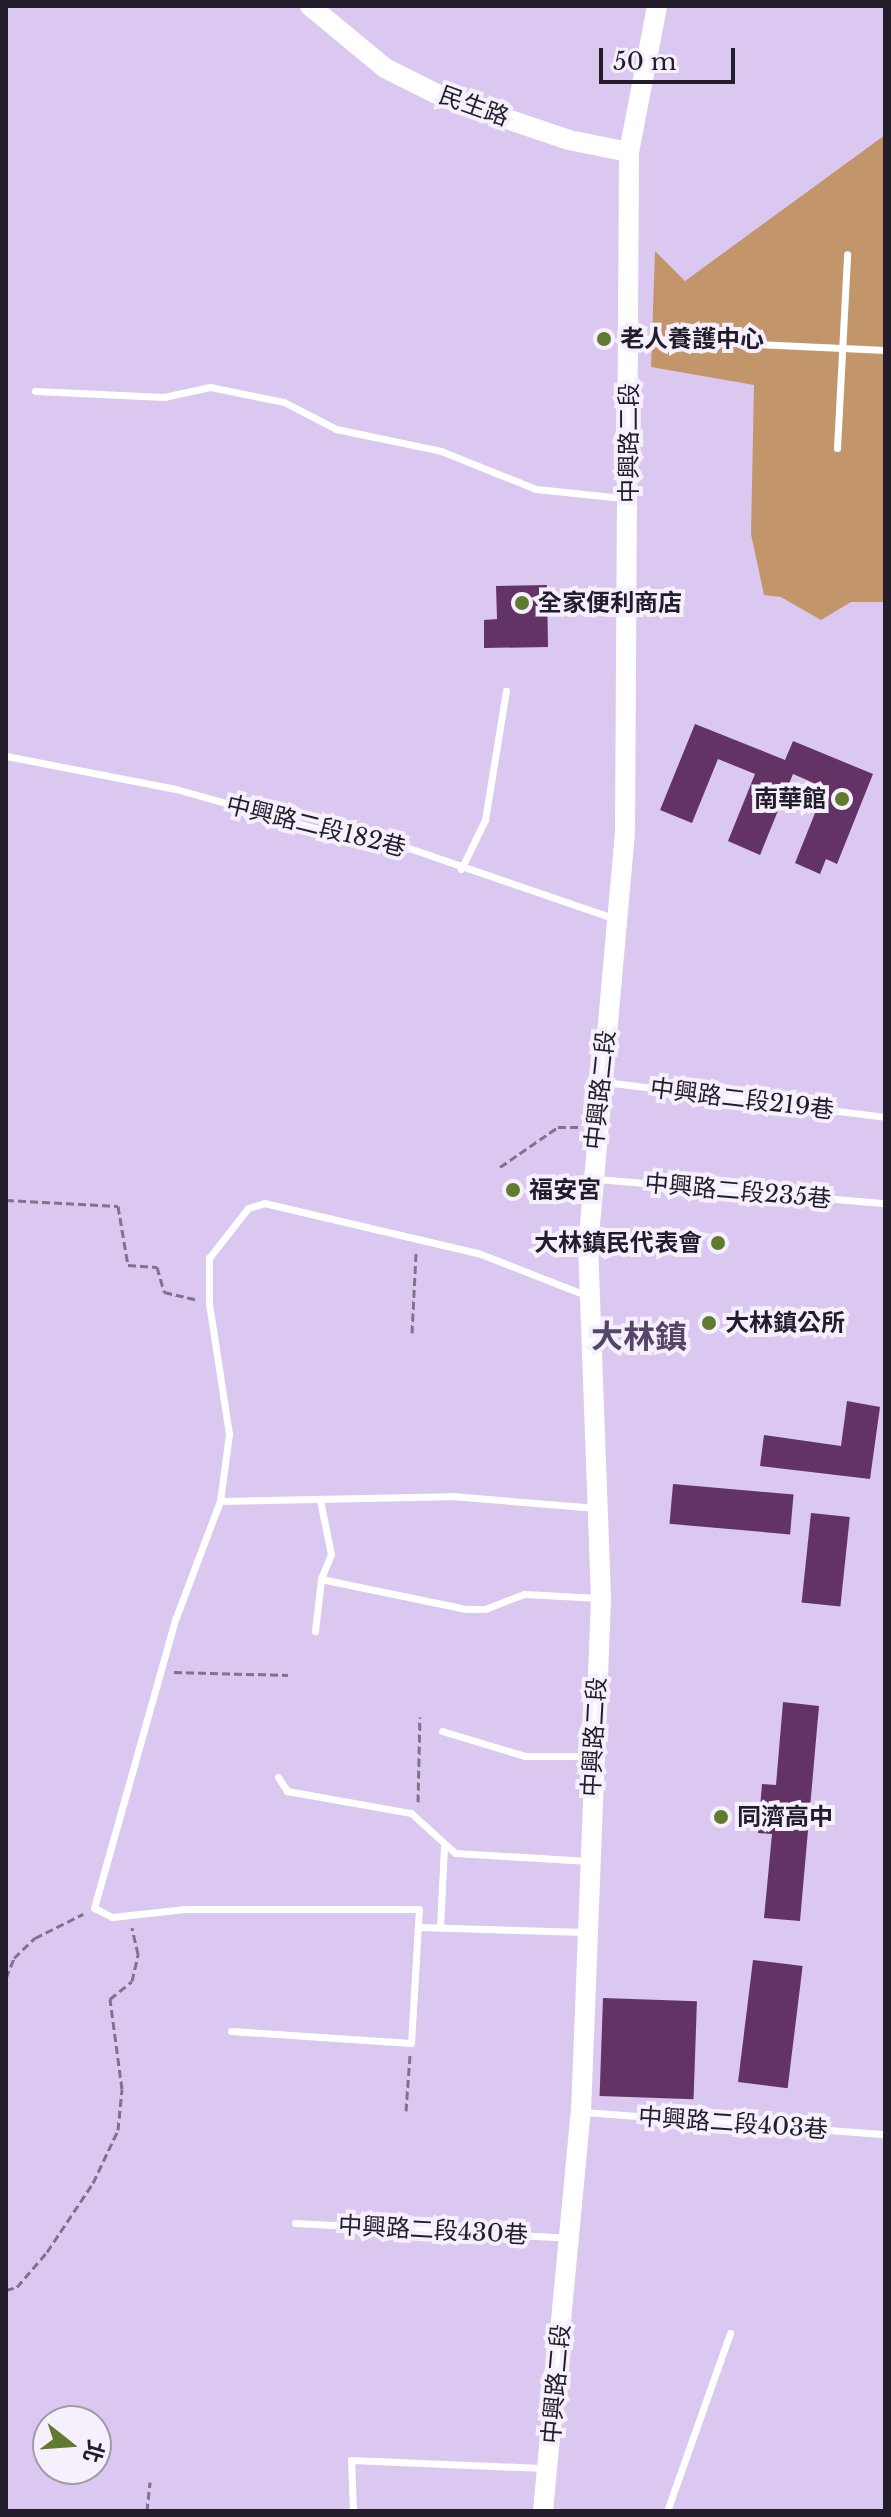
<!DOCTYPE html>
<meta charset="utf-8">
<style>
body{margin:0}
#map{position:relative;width:891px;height:2517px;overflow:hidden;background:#dbc8f0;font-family:"Libre Baskerville","Noto Sans TC",serif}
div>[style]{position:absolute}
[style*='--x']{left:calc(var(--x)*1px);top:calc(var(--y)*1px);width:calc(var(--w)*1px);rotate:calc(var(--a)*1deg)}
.green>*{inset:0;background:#c2966a}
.building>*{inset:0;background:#643365;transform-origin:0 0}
.path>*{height:3px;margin-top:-1.5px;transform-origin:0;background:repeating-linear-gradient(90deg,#7f728d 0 8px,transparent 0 12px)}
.lane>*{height:7px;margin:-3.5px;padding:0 3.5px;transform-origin:3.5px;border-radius:3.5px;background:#fff}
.secondary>*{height:20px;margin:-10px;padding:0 10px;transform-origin:10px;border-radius:10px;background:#fff}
.dots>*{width:22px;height:22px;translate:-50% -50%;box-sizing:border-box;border:4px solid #f5f0fc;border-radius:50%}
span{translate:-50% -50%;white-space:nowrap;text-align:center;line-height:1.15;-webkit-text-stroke:8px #f5f0fc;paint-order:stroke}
.street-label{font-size:24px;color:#231c2a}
.poi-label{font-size:24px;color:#231c2a;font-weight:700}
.left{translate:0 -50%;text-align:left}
.right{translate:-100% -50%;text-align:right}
.district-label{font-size:32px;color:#554566;font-weight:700}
.frame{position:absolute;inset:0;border:8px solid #231c2a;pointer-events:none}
.north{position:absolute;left:32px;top:2405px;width:80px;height:80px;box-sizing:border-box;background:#f5f0fc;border:2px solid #a19ba8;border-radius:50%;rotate:107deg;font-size:22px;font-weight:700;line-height:32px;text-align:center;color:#231c2a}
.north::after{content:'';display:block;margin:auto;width:28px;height:36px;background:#607b2f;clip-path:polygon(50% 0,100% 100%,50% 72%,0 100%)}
.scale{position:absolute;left:599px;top:48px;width:136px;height:36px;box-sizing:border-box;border:4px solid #231c2a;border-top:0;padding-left:10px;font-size:24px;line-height:28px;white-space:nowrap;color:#231c2a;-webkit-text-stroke:6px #f5f0fc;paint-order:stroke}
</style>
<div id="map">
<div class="green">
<i style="clip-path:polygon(885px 135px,885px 602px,851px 602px,821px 620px,781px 597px,764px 595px,751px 534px,754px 385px,651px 367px,655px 251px,685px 281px)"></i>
</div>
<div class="building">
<i style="clip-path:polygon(547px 585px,548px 647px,484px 648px,484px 620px,497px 619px,496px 586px)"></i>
<i style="clip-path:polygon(695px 724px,785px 760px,793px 741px,873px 774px,837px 864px,826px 859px,820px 874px,795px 863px,825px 788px,793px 774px,760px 855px,728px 841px,755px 774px,718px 759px,692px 823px,660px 810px)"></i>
<i style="clip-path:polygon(847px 1401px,880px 1407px,870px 1479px,760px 1466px,764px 1435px,841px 1446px)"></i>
<i style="left:673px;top:1484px;width:121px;height:40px;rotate:5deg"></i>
<i style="left:811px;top:1513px;width:39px;height:90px;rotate:6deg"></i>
<i style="clip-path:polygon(783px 1702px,819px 1706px,800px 1921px,764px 1918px,772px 1834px,758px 1833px,762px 1784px,776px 1785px)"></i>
<i style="left:753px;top:1960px;width:50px;height:123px;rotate:7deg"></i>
<i style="left:603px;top:1998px;width:94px;height:98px;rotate:2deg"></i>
</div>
<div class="path">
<i style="--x:500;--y:1167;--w:70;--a:-34.6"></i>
<i style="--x:558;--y:1127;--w:22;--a:0"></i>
<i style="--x:6;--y:1200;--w:112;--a:3.1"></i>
<i style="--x:118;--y:1206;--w:60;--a:80.4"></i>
<i style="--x:128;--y:1265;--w:29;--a:4"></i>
<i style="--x:157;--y:1267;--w:26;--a:74"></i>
<i style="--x:164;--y:1292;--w:32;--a:13"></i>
<i style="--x:412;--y:1333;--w:80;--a:-87.1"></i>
<i style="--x:174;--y:1672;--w:114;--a:1.5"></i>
<i style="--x:418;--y:1802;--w:85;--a:-88.7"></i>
<i style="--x:6;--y:1978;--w:22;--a:-68"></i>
<i style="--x:14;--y:1958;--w:29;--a:-44"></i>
<i style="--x:35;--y:1938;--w:54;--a:-26.6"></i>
<i style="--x:406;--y:2111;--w:56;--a:-85.9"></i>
<i style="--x:6;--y:2290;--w:11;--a:-15"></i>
<i style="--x:17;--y:2287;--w:46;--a:-49.4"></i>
<i style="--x:47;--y:2252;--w:83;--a:-56.3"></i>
<i style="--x:93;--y:2183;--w:59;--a:-64.7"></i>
<i style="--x:118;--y:2130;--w:41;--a:-84.4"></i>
<i style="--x:122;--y:2089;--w:91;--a:-97.6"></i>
<i style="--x:110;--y:1999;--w:28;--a:-39"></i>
<i style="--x:132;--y:1981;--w:28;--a:-77"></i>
<i style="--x:138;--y:1954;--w:27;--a:-103"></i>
<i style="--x:147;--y:2511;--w:29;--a:-84"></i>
</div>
<div class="lane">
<i style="--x:631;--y:338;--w:254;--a:2.7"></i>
<i style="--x:35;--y:391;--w:129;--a:2.7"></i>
<i style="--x:164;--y:397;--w:47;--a:-12.3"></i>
<i style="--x:210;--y:387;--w:76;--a:11.5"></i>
<i style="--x:284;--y:402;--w:59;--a:27.4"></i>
<i style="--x:336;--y:429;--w:107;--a:11.8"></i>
<i style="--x:441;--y:451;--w:102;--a:21.8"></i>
<i style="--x:536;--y:489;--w:87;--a:5.9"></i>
<i style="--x:837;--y:448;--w:194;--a:-87"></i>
<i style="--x:6;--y:756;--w:173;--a:11"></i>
<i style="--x:176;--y:789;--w:143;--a:15.8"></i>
<i style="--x:314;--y:828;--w:81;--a:10.6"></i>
<i style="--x:394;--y:843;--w:231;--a:18.9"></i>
<i style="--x:461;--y:869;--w:55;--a:-63.9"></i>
<i style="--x:485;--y:820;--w:131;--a:-80.8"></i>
<i style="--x:605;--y:1082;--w:282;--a:7.1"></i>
<i style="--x:597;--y:1179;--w:289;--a:4.8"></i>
<i style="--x:320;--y:1500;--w:55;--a:78.5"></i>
<i style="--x:331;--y:1554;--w:27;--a:112"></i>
<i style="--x:220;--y:1501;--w:231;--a:-1.2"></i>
<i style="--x:451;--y:1496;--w:146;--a:4.7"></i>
<i style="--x:315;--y:1631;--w:52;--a:-83.4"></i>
<i style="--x:321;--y:1579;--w:148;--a:11.7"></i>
<i style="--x:466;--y:1609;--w:19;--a:0"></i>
<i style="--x:485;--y:1609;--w:42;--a:-21"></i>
<i style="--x:524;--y:1594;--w:76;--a:3"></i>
<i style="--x:442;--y:1731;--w:87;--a:16.8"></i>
<i style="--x:525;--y:1756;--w:67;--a:0"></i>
<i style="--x:278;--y:1777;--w:17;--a:57"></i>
<i style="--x:287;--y:1791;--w:126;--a:10.1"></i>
<i style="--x:411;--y:1813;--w:59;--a:42.3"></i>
<i style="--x:455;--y:1853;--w:134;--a:3.4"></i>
<i style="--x:419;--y:1927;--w:165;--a:1.7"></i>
<i style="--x:440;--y:1928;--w:81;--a:-87.2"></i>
<i style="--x:231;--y:2031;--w:180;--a:3.8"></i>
<i style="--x:411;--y:2043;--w:134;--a:-86.6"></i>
<i style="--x:419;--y:1909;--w:234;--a:180"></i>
<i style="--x:185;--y:1909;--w:73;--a:173.7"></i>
<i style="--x:112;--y:1917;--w:20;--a:-153"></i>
<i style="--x:94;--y:1908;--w:299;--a:-74.3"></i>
<i style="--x:175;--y:1620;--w:127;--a:-69.3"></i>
<i style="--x:220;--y:1501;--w:68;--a:-82.3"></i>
<i style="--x:229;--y:1434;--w:133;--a:-98.7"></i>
<i style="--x:209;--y:1303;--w:45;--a:-90"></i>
<i style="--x:209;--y:1258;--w:63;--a:-52"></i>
<i style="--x:248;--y:1208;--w:17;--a:-17"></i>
<i style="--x:264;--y:1203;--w:220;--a:13.2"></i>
<i style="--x:478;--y:1253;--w:116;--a:21.3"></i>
<i style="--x:583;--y:2112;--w:303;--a:4.2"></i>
<i style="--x:295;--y:2223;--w:274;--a:3.1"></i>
<i style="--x:353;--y:2511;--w:51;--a:-92.2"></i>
<i style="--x:351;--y:2460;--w:194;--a:2.4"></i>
<i style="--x:667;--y:2511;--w:189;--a:-70.5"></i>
</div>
<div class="secondary">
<i style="--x:310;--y:6;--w:97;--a:39.6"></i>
<i style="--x:385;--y:68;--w:67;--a:26.6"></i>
<i style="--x:445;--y:98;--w:131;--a:18.7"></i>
<i style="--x:569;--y:140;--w:61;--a:11.3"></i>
<i style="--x:543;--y:2511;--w:401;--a:-84.6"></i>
<i style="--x:581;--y:2112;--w:514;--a:-87.77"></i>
<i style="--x:601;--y:1598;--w:351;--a:-92.1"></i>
<i style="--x:588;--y:1247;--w:417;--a:-84.9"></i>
<i style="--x:625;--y:832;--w:680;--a:-89.66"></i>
<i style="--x:629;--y:152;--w:149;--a:-79.1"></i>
</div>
<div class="dots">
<i style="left:604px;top:339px;background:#607b2f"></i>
<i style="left:522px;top:603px;background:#607b2f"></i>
<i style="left:842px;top:799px;background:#607b2f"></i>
<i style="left:513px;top:1190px;background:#607b2f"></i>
<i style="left:718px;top:1243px;background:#607b2f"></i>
<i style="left:709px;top:1323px;background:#607b2f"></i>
<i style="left:721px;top:1817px;background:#607b2f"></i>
</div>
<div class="street-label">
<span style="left:474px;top:106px;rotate:20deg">民生路</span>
<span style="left:629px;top:443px;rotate:-90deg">中興路二段</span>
<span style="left:316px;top:826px;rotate:14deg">中興路二段182巷</span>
<span style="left:600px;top:1090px;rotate:-84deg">中興路二段</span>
<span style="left:742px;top:1099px;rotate:7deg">中興路二段219巷</span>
<span style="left:738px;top:1191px;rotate:5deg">中興路二段235巷</span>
<span style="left:594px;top:1737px;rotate:-87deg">中興路二段</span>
<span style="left:733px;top:2123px;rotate:4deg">中興路二段403巷</span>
<span style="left:433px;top:2230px;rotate:3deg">中興路二段430巷</span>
<span style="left:556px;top:2384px;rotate:-85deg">中興路二段</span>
</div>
<div class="poi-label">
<span class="left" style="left:620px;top:339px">老人養護中心</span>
<span class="left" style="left:538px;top:603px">全家便利商店</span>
<span class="right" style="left:826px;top:799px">南華館</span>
<span class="left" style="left:529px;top:1190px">福安宮</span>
<span class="right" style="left:702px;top:1243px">大林鎮民代表會</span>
<span class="left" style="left:725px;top:1323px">大林鎮公所</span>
<span class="left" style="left:737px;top:1817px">同濟高中</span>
</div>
<div class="district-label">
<span style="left:639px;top:1337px">大林鎮</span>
</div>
<div class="frame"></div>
<div class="north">北</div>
<div class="scale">50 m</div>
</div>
